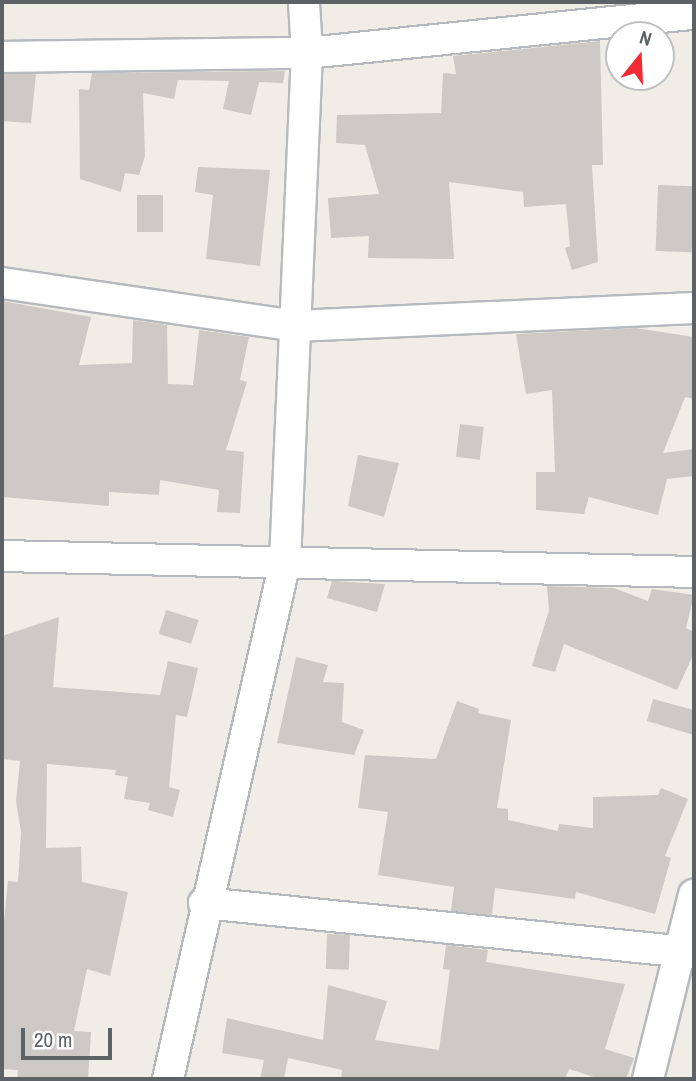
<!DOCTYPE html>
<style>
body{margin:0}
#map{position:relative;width:696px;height:1081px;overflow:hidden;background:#f0ede6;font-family:"Archivo Narrow",sans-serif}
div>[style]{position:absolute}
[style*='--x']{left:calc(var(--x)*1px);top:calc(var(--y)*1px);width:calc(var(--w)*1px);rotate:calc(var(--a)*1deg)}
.building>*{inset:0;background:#cdc9c5;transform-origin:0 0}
.roads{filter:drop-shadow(2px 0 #b6b9bd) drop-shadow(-2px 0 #b6b9bd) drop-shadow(0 2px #b6b9bd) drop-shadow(0 -2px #b6b9bd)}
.street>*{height:30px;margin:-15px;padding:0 15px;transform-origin:15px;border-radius:15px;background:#fff}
span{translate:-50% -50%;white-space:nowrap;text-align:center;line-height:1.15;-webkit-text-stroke:5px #fff;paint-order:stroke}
.frame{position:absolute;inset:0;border:4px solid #5d6267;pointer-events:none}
.north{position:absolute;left:605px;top:21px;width:70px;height:70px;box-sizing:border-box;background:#fff;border:2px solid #bec0c2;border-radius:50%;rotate:18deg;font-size:19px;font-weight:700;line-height:28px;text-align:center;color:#5d6267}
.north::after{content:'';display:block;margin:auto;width:24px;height:32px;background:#f22a31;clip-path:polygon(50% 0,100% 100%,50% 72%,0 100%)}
.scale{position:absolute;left:21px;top:1028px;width:91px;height:32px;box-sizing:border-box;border:4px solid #5d6267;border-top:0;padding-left:9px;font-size:21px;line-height:24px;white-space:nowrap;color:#5d6267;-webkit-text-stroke:5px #fff;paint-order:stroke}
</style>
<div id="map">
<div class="building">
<i style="clip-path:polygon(600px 41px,603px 165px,592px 165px,598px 262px,572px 270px,565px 248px,570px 246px,566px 204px,524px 207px,523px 192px,449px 182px,454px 259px,368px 258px,369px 236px,331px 238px,328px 198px,379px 194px,365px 145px,336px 143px,337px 115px,441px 113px,443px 73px,456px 74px,453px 56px)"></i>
<i style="clip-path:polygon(285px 71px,283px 83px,259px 82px,251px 115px,223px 109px,229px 81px,178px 80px,174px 99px,143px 93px,145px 156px,139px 175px,125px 173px,121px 192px,80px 179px,79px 89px,89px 90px,92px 73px)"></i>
<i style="clip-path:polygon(2px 74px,36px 74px,31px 123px,2px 121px)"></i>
<i style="clip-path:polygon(198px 167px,270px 170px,260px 266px,206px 259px,213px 195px,195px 192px)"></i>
<i style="left:658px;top:185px;width:36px;height:66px;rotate:2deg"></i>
<i style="left:137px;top:195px;width:26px;height:37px"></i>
<i style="clip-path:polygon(2px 301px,91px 317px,79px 365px,132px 363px,133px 320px,167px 325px,168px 384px,193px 385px,199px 330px,249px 337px,240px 380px,247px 382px,226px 450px,244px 452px,240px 513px,217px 512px,219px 490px,160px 480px,159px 495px,109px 492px,109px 506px,2px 497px)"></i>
<i style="clip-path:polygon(635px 328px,694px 337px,694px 399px,685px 397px,663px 453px,694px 449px,694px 476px,667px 479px,658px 515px,589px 497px,584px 514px,536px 510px,536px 472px,555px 472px,552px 390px,526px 394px,516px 334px)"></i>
<i style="left:460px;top:424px;width:24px;height:33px;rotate:7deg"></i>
<i style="clip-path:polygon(358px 455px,399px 463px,384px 517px,348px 506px)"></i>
<i style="clip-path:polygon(332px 581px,385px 584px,377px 612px,327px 598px)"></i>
<i style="clip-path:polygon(547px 586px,614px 588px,648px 601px,652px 589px,694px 595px,686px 628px,694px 632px,694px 653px,677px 690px,564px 644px,555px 672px,532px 666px,549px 610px)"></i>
<i style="left:166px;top:610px;width:34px;height:25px;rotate:17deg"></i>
<i style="clip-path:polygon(59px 617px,53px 687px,160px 695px,168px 661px,198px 668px,187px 717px,176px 715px,169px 787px,180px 790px,173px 817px,148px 810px,150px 803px,124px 799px,128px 777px,115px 775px,116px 770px,47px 764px,46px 848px,81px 847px,82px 882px,128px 892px,110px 976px,87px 969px,74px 1031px,91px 1032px,88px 1079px,17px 1079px,18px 1070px,2px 1069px,3px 931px,8px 881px,18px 882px,21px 832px,16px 801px,20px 761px,2px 759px,2px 636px)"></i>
<i style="clip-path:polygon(296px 657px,328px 665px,323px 682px,344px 683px,342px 722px,364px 730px,354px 755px,277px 743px)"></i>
<i style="clip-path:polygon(653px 699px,694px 710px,694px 735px,647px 721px)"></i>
<i style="clip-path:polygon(457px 701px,479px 709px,478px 713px,511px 720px,497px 808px,508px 809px,508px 820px,558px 831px,559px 824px,593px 828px,593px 797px,658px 795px,661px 788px,688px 799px,665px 856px,671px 858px,655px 914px,576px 892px,575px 899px,495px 888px,492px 915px,451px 911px,454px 887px,378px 875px,388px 812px,358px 808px,365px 755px,436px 759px)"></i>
<i style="left:327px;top:934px;width:23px;height:35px;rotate:2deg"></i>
<i style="clip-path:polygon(446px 945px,488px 950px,486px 962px,625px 984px,605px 1049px,634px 1058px,626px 1079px,600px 1079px,569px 1069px,565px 1079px,341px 1079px,342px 1070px,288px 1058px,284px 1079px,260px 1079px,264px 1060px,222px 1053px,227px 1018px,323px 1040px,328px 985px,387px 1001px,375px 1040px,439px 1050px,450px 970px,443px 969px)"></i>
</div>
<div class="roads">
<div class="street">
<i style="--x:2;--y:57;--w:305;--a:-0.8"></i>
<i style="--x:307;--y:53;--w:389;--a:-5.8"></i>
<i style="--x:2;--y:283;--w:296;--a:8.3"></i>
<i style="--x:295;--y:326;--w:399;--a:-2.6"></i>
<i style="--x:2;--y:556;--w:692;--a:1.32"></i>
<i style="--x:204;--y:903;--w:493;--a:5.8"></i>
<i style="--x:168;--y:1079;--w:530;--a:-77.25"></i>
<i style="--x:285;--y:562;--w:509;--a:-87.53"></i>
<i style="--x:307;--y:53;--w:51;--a:-93.4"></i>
<i style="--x:648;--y:1079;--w:190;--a:-76"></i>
</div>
</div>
<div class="frame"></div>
<div class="north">N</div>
<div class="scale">20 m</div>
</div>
